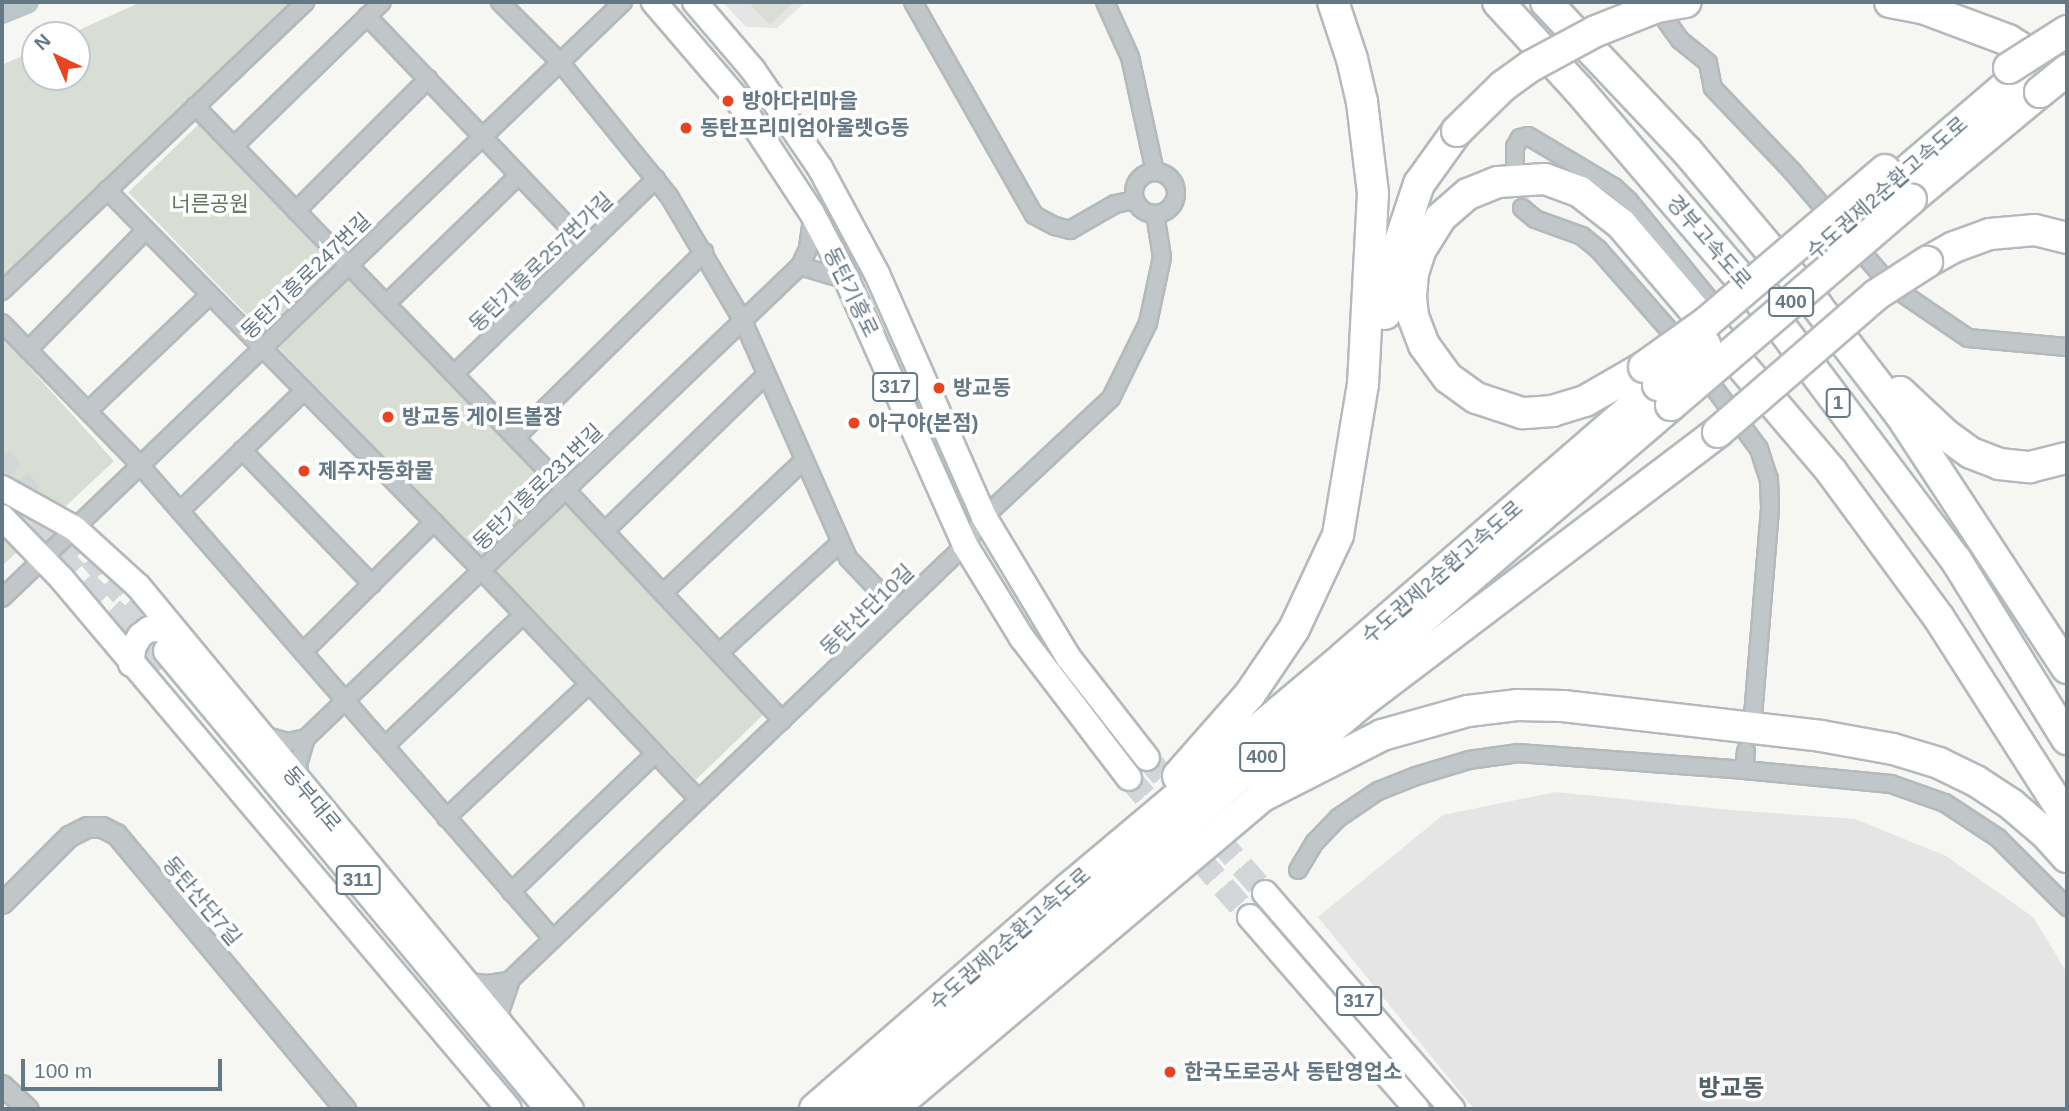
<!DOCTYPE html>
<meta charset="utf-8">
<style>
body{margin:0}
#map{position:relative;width:2069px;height:1111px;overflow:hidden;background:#f6f6f3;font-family:Helvetica,"Noto Sans KR",sans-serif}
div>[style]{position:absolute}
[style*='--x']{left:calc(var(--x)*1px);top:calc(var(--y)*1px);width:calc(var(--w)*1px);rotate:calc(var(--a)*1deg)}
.built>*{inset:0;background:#e4e5e4}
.green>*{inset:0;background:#d8ded4;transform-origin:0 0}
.river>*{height:24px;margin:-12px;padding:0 12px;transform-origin:12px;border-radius:12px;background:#bac7ca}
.tertiary-tunnel>*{height:19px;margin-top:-9.5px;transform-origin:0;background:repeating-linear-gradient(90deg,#d2d6d8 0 19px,transparent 0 29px)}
.primary-tunnel>*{height:24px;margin-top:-12px;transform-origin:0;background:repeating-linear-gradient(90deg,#d2d6d8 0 24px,transparent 0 36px)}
.trunk-tunnel>*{height:26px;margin-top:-13px;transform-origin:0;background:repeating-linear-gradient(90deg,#d2d6d8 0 26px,transparent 0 39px)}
.roads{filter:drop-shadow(2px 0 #b4b9bc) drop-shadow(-2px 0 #b4b9bc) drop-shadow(0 2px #b4b9bc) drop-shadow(0 -2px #b4b9bc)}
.minor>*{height:16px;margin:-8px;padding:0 8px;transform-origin:8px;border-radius:8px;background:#c1c6c9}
.minor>.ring{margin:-8px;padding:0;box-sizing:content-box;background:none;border:16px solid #c1c6c9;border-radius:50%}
.tertiary>*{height:19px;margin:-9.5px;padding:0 9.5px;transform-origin:9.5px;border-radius:9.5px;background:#c1c6c9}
.primary>*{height:24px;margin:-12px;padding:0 12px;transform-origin:12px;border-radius:12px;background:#fff}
.trunk>*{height:26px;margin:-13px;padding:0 13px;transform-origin:13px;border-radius:13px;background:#fff}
.motorway>*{height:30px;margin:-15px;padding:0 15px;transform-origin:15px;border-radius:15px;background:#fff}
.bridges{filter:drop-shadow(2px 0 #b6babc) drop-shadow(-2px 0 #b6babc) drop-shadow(0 2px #b6babc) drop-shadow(0 -2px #b6babc)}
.motorway-bridge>*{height:30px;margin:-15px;padding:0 15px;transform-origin:15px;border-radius:15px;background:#fff}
.dots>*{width:19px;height:19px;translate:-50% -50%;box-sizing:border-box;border:4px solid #fff;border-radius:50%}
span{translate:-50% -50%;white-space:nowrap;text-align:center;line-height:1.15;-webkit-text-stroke:7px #fff;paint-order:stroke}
.shield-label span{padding:2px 5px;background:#fff;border:2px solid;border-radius:5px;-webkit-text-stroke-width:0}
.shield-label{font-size:19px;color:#647885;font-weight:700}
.poi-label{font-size:21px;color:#647885;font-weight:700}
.left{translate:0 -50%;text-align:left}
.street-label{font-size:21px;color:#647885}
.park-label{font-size:21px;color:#66775f}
.quarter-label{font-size:24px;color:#52616a;font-weight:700}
.frame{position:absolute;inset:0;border:4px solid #647885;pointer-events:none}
.north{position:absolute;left:21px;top:21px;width:70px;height:70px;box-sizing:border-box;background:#fff;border:2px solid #c1c9ce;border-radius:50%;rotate:316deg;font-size:19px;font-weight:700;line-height:28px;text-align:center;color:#647885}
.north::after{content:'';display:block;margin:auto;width:24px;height:32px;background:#e94320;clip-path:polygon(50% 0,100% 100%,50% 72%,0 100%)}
.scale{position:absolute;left:21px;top:1059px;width:201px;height:32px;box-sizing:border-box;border:4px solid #647885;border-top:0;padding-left:9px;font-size:21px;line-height:24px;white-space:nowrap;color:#647885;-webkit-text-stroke:5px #fff;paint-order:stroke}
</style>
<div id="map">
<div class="built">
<i style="clip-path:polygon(723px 2px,805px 2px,777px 28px,746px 27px)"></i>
<i style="clip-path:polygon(1556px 792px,1730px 810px,1855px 819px,1946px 856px,2033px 917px,2067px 973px,2067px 1109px,1474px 1109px,1318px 917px,1443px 815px)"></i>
</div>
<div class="green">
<i style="clip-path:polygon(141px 2px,290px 2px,2px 278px,2px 65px,35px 50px,35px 77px,77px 77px,77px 35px,68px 35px)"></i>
<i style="clip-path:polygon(748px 2px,794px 2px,770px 25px)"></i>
<i style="left:201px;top:122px;width:817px;height:101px;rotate:46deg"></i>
<i style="clip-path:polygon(2px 337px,114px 461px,2px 566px)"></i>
</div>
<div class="river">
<i style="--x:2;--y:12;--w:27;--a:-22"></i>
</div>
<div class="tertiary-tunnel">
<i style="--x:2;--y:456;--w:69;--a:50.3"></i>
<i style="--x:70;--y:537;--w:134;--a:49.5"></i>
</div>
<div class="primary-tunnel">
<i style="--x:1147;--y:758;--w:179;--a:48.8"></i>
<i style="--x:1129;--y:778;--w:184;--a:49"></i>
</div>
<div class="trunk-tunnel">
<i style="--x:2;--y:498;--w:172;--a:45.7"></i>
<i style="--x:122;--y:621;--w:62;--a:48.3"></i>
</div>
<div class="roads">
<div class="minor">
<i style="--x:500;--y:2;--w:85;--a:45"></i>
<i style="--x:560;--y:62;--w:173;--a:50.9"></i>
<i style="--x:669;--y:196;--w:145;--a:59.4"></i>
<i style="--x:743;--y:321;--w:259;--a:66.1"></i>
<i style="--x:848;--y:558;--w:71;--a:46.7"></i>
<i style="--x:913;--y:2;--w:245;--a:60.4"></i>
<i style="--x:1034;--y:215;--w:24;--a:28"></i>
<i style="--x:1055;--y:226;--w:16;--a:15"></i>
<i style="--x:1070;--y:230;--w:52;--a:-30"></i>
<i style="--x:1115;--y:204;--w:20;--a:-11"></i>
<i style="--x:1105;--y:2;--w:60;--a:65.6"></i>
<i style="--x:1130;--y:57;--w:118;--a:77.7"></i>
<i style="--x:1655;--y:5;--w:43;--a:54.5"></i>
<i style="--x:1680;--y:40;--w:36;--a:39"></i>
<i style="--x:1708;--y:63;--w:25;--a:79"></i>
<i style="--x:1713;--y:88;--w:115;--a:46.4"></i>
<i style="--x:1792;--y:171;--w:150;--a:49.3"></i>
<i style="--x:1890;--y:285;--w:94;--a:34.2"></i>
<i style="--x:1968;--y:338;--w:99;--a:5.2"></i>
<i style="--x:367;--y:16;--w:318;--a:46.3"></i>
<i style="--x:195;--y:106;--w:534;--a:45.99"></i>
<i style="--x:566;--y:490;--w:316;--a:46.8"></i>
<i style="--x:234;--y:146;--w:206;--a:-44.2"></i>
<i class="ring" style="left:1134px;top:172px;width:26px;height:26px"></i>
<i style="--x:1515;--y:175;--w:28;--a:-90"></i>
<i style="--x:1515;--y:147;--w:10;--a:-61"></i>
<i style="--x:1520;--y:138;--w:8;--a:-14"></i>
<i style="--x:1528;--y:136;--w:100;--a:30.7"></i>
<i style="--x:1614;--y:187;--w:21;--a:43"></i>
<i style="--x:1629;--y:201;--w:130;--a:50.9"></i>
<i style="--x:107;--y:190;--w:535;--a:45.45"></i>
<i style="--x:482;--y:571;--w:315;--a:46.5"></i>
<i style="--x:1522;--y:208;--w:17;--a:40"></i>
<i style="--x:1535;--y:219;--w:50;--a:19.9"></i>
<i style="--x:1582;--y:236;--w:21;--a:39"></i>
<i style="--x:1598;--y:249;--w:130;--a:48.7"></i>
<i style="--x:296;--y:211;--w:187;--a:-45"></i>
<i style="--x:812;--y:219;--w:30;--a:98"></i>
<i style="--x:808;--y:249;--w:19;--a:115"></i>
<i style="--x:800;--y:266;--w:49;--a:16.6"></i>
<i style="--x:2;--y:291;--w:419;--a:-43.6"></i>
<i style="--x:386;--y:304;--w:185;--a:-44.1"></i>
<i style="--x:2;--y:323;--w:197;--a:45.8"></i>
<i style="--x:139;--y:464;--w:630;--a:48.93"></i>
<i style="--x:28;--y:350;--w:168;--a:-45.5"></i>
<i style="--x:1701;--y:370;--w:98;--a:53.7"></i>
<i style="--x:1759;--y:449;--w:32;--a:72"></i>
<i style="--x:1769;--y:479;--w:30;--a:88"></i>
<i style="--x:1770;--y:509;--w:207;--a:94.7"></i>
<i style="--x:454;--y:374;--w:281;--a:-44"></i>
<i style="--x:88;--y:411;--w:168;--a:-43.6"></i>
<i style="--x:516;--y:437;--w:264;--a:-44.5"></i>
<i style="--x:242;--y:450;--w:187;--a:45.9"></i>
<i style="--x:180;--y:511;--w:173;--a:-44.1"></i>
<i style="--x:605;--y:531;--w:224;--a:-44.1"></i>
<i style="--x:663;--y:593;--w:192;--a:-43.3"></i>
<i style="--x:2;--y:598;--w:861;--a:-43.82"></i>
<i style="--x:303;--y:652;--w:185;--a:-44.8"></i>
<i style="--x:719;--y:653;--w:164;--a:-42.3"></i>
<i style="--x:263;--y:735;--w:26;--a:16"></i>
<i style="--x:288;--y:742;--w:18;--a:-13"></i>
<i style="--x:306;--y:738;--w:27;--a:107"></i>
<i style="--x:298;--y:764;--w:18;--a:84"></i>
<i style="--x:306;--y:738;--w:683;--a:-43.7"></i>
<i style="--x:385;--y:746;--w:190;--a:-43.5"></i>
<i style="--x:1746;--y:751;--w:19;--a:96"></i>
<i style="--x:1744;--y:770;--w:148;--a:5.4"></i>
<i style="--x:1891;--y:784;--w:57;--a:19.4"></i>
<i style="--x:1945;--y:803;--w:64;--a:33.4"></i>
<i style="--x:1998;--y:838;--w:98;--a:45"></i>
<i style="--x:446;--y:818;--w:196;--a:-43.1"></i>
<i style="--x:1298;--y:870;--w:33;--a:-59"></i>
<i style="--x:1315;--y:842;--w:33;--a:-46"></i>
<i style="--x:1338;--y:818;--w:48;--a:-34"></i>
<i style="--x:1378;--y:791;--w:41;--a:-21.5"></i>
<i style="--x:1416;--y:776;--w:55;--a:-16.8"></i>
<i style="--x:1469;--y:760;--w:50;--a:-8"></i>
<i style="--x:1519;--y:753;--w:226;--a:4.3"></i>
<i style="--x:511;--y:892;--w:199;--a:-43.8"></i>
<i style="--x:508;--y:982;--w:632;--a:-43.72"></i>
<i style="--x:965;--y:545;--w:34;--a:-56"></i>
<i style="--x:984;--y:517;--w:174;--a:-43.1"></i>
<i style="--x:1111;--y:398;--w:84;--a:-63.7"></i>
<i style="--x:1148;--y:323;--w:67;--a:-78"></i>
<i style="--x:1162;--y:257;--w:44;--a:-99.2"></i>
</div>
<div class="tertiary">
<i style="--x:2;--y:903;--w:95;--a:-45"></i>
<i style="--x:69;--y:836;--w:20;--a:-27"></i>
<i style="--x:87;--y:827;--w:15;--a:0"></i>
<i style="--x:102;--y:827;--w:16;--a:27"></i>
<i style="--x:116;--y:834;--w:358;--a:50.2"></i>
<i style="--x:462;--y:982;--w:26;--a:7"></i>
<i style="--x:488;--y:985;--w:20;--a:-9"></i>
<i style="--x:508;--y:982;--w:31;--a:109"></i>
<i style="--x:498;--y:1011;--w:18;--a:77"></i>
<i style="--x:2;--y:1085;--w:35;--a:43"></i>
</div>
<div class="primary">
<i style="--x:654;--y:2;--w:128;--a:49.4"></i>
<i style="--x:737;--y:99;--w:136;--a:56.7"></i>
<i style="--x:812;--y:213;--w:76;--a:62.4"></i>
<i style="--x:847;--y:280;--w:290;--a:66"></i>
<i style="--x:965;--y:545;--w:109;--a:58.5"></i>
<i style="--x:1022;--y:638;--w:176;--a:52.6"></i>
<i style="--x:695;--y:2;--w:89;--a:49.5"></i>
<i style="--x:753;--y:70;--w:119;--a:55.6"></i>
<i style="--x:820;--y:168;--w:120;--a:61.7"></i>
<i style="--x:877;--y:274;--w:266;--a:66.2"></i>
<i style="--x:984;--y:517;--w:163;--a:59"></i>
<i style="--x:1068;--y:657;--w:128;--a:52"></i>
<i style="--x:2;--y:488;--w:82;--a:29.1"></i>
<i style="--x:74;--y:528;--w:86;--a:42.2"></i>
<i style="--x:138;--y:586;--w:679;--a:50.38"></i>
<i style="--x:2;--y:517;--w:86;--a:45.9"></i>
<i style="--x:62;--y:579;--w:693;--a:49.86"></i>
<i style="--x:131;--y:664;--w:18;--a:-81"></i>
<i style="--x:134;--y:646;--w:12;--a:-59"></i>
<i style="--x:140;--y:636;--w:11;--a:-38"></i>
<i style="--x:149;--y:629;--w:24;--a:2"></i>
<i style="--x:1265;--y:893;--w:286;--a:49.1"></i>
<i style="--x:1250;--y:917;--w:254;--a:49"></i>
</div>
<div class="trunk">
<i style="--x:167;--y:651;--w:596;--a:50.17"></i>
</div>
<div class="motorway">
<i style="--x:1498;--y:2;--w:118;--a:47.4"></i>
<i style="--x:1578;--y:89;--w:303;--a:49.4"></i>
<i style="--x:1775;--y:319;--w:301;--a:53.1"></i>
<i style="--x:1956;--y:560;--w:211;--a:58.2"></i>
<i style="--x:1546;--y:2;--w:205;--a:46.6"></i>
<i style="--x:1687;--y:151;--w:202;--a:50"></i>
<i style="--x:1817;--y:306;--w:136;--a:52.5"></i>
<i style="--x:1900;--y:414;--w:304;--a:56.7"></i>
<i style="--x:1890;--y:2;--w:36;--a:11"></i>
<i style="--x:1925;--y:9;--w:89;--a:20.5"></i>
<i style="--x:2008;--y:40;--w:69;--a:31.4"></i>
<i style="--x:1893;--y:183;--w:166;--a:-40.6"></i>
<i style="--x:1911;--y:199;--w:168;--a:-39.7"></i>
<i style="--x:1927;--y:262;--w:31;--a:-29"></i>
<i style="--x:1954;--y:247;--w:38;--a:-20"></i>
<i style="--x:1990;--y:234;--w:45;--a:-5.1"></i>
<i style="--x:2035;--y:230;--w:33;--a:14"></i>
<i style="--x:1385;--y:314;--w:62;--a:-79.8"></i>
<i style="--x:1396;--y:253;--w:73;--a:-71.6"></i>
<i style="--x:1419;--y:184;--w:65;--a:-54.4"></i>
<i style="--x:1644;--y:367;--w:68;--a:150"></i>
<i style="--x:1585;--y:401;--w:34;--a:163"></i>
<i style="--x:1553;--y:411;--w:31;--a:176"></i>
<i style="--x:1522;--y:413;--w:48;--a:-161.9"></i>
<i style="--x:1476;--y:398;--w:34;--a:-144"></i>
<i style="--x:1448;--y:378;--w:41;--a:-126"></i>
<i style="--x:1424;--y:345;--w:31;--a:-111"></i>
<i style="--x:1413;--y:316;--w:20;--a:-96"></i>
<i style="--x:1411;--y:296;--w:23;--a:-85"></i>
<i style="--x:1413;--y:273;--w:25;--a:-72"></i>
<i style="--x:1421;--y:249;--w:36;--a:-58"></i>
<i style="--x:1440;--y:218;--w:37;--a:-41"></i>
<i style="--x:1468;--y:194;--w:32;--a:-22"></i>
<i style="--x:1498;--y:182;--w:47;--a:-3.7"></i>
<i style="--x:1545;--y:179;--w:37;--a:20"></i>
<i style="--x:1580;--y:192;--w:52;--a:38"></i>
<i style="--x:1621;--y:224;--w:324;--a:49.6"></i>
<i style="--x:1831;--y:471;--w:182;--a:53.7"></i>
<i style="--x:1939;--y:618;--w:237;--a:57.4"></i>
<i style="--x:1900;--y:392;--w:63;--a:43.1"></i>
<i style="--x:1946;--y:435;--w:31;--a:36"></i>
<i style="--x:1971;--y:453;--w:30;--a:21"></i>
<i style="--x:1999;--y:464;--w:31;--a:6"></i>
<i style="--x:2030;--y:467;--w:38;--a:-14"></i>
<i style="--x:1178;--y:776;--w:109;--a:-48.7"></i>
<i style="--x:1250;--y:694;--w:78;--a:-55.9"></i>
<i style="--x:1294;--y:629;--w:104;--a:-64.9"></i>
<i style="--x:1338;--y:535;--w:153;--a:-80.6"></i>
<i style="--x:1363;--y:384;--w:191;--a:-87"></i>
<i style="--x:1373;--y:193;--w:92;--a:-96.9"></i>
<i style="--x:1362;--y:102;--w:44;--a:-103.1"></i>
<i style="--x:1352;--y:59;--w:60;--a:-108.4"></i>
<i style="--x:1267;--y:783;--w:123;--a:-40.4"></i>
<i style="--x:1361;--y:703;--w:448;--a:-37.2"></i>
<i style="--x:815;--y:1109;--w:337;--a:-41"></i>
<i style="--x:1069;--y:888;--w:361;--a:-40"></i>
<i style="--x:1345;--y:656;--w:414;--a:-40.9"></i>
<i style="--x:852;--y:1109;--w:1080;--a:-40.68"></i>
<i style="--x:892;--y:1109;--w:483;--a:-40.2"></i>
<i style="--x:1261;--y:797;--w:136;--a:-27.1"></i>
<i style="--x:1382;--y:735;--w:89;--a:-15.6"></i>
<i style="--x:1468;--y:711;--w:49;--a:-7"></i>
<i style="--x:1517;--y:705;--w:46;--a:1.2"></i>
<i style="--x:1563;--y:706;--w:260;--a:6.6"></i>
<i style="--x:1821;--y:736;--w:73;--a:10.2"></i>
<i style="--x:1893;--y:749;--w:48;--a:16.9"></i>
<i style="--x:1939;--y:763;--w:41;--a:25.9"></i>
<i style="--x:1976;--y:781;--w:42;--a:33.3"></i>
<i style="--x:2011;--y:804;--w:46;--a:40.6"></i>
<i style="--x:2046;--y:834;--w:31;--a:48"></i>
</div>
</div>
<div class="bridges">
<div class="motorway-bridge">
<i style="--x:2009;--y:68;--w:69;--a:-32.5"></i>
<i style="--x:2040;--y:92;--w:35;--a:-39"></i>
<i style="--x:1457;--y:131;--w:64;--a:-44.4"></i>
<i style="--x:1503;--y:86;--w:34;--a:-36"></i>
<i style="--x:1531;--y:66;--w:74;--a:-28.3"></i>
<i style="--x:1596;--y:31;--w:66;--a:-21.5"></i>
<i style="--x:1657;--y:7;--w:29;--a:-10"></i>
<i style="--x:1644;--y:367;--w:77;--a:-35.5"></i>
<i style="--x:1707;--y:322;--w:234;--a:-40.5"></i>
<i style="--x:1658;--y:385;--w:62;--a:-40.4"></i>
<i style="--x:1671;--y:405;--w:316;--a:-40.6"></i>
<i style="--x:1718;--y:432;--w:209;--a:-40.9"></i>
<i style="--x:1876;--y:295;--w:61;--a:-32.9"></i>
</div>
</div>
<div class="dots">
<i style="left:728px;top:101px;background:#e94320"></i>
<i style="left:686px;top:128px;background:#e94320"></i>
<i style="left:939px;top:388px;background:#e94320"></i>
<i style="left:388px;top:417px;background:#e94320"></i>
<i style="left:854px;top:423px;background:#e94320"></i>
<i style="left:304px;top:471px;background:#e94320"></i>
<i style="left:1170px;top:1072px;background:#e94320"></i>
</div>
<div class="shield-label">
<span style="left:1791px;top:302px">400</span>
<span style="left:895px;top:387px">317</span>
<span style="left:1838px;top:403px">1</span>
<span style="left:1262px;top:757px">400</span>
<span style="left:358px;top:880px">311</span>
<span style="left:1359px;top:1001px">317</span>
</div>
<div class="poi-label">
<span class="left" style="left:742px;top:101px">방아다리마을</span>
<span class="left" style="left:700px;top:128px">동탄프리미엄아울렛G동</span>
<span class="left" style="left:953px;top:388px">방교동</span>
<span class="left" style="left:402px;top:417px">방교동 게이트볼장</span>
<span class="left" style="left:868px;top:423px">아구야(본점)</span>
<span class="left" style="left:318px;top:471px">제주자동화물</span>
<span class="left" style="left:1184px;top:1072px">한국도로공사 동탄영업소</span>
</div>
<div class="street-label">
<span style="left:1887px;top:188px;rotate:-41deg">수도권제2순환고속도로</span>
<span style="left:1709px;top:242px;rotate:49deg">경부고속도로</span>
<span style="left:541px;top:262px;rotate:-44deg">동탄기흥로257번가길</span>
<span style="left:306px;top:276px;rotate:-44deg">동탄기흥로247번길</span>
<span style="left:851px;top:292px;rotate:64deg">동탄기흥로</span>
<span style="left:538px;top:487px;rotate:-44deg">동탄기흥로231번길</span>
<span style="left:1442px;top:572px;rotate:-41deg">수도권제2순환고속도로</span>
<span style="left:867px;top:610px;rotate:-44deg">동탄산단10길</span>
<span style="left:312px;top:799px;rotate:50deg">동부대로</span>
<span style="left:202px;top:901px;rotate:50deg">동탄산단7길</span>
<span style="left:1010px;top:939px;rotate:-41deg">수도권제2순환고속도로</span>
</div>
<div class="park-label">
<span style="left:210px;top:204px">너른공원</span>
</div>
<div class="quarter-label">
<span style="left:1731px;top:1088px">방교동</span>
</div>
<div class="frame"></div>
<div class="north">N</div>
<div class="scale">100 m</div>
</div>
